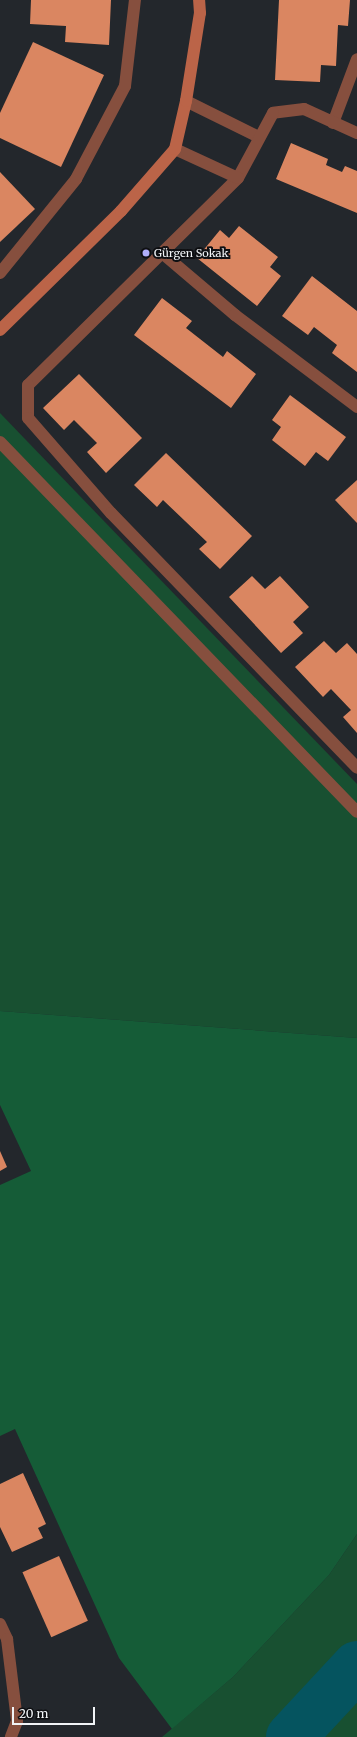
<!DOCTYPE html>
<meta charset="utf-8">
<style>
body{margin:0}
#map{position:relative;width:357px;height:1737px;overflow:hidden;background:#23272c;font-family:Merriweather,serif}
div>[style]{position:absolute}
[style*='--x']{left:calc(var(--x)*1px);top:calc(var(--y)*1px);width:calc(var(--w)*1px);rotate:calc(var(--a)*1deg)}
.green>*{inset:0;background:#185031}
.forest>*{inset:0;background:#155c37}
.river>*{height:50px;margin:-25px;padding:0 25px;transform-origin:25px;border-radius:25px;background:#05545f}
.building>*{inset:0;background:#da8661;transform-origin:0 0}
.lane>*{height:12px;margin:-6px;padding:0 6px;transform-origin:6px;border-radius:6px;background:#864f3e}
.secondary>*{height:12px;margin:-6px;padding:0 6px;transform-origin:6px;border-radius:6px;background:#bb6448}
.dots>*{width:11px;height:11px;translate:-50% -50%;box-sizing:border-box;border:2px solid #0e0f12;border-radius:50%}
span{translate:-50% -50%;white-space:nowrap;text-align:center;line-height:1.15;-webkit-text-stroke:4px #0e0f12;paint-order:stroke}
.poi-label{font-size:11px;color:#f1f4f7}
.left{translate:0 -50%;text-align:left}
.scale{position:absolute;left:12px;top:1707px;width:83px;height:18px;box-sizing:border-box;border:2px solid #f1f4f7;border-top:0;padding-left:5px;font-size:12px;line-height:14px;white-space:nowrap;color:#f1f4f7;-webkit-text-stroke:3px #0e0f12;paint-order:stroke}
</style>
<div id="map">
<div class="green">
<i style="clip-path:polygon(0 413px,357px 784px,357px 1038px,0 1011px)"></i>
<i style="clip-path:polygon(357px 1534px,357px 1737px,162px 1737px,233px 1677px,329px 1575px)"></i>
</div>
<div class="forest">
<i style="clip-path:polygon(0 1011px,357px 1038px,357px 1534px,329px 1575px,233px 1677px,172px 1729px,119px 1658px,15px 1429px,0 1436px,0 1185px,31px 1171px,0 1105px)"></i>
</div>
<div class="river">
<i style="--x:291;--y:1737;--w:97;--a:-47.1"></i>
</div>
<div class="building">
<i style="clip-path:polygon(31px 0,111px 0,109px 45px,65px 42px,66px 26px,30px 24px)"></i>
<i style="clip-path:polygon(279px 0,350px 0,348px 26px,338px 25px,336px 66px,321px 65px,320px 82px,275px 80px)"></i>
<i style="clip-path:polygon(33px 42px,104px 75px,61px 167px,0 138px,0 113px)"></i>
<i style="clip-path:polygon(291px 143px,328px 159px,326px 165px,342px 172px,345px 166px,357px 171px,357px 213px,276px 179px)"></i>
<i style="clip-path:polygon(0 172px,35px 209px,0 242px)"></i>
<i style="clip-path:polygon(239px 226px,278px 257px,270px 267px,281px 276px,257px 306px,197px 258px,220px 230px,229px 238px)"></i>
<i style="clip-path:polygon(312px 276px,357px 311px,357px 372px,332px 353px,337px 345px,314px 327px,308px 335px,282px 316px)"></i>
<i style="clip-path:polygon(162px 298px,192px 321px,186px 328px,223px 357px,227px 351px,256px 374px,231px 408px,134px 335px)"></i>
<i style="clip-path:polygon(79px 374px,142px 438px,106px 473px,87px 452px,97px 443px,74px 420px,64px 430px,43px 408px)"></i>
<i style="clip-path:polygon(290px 395px,346px 437px,328px 461px,316px 452px,305px 466px,272px 440px,281px 427px,272px 420px)"></i>
<i style="clip-path:polygon(166px 453px,252px 536px,220px 569px,199px 549px,207px 542px,163px 500px,157px 507px,134px 485px)"></i>
<i style="clip-path:polygon(357px 480px,357px 523px,335px 500px)"></i>
<i style="clip-path:polygon(252px 576px,265px 589px,280px 576px,309px 607px,293px 622px,303px 633px,281px 653px,229px 597px)"></i>
<i style="clip-path:polygon(324px 641px,336px 653px,347px 643px,357px 654px,357px 733px,343px 717px,351px 710px,331px 689px,323px 697px,295px 667px)"></i>
<i style="clip-path:polygon(0 1151px,7px 1167px,0 1171px)"></i>
<i style="clip-path:polygon(23px 1473px,46px 1524px,38px 1528px,43px 1538px,12px 1552px,0 1527px,0 1484px)"></i>
<i style="left:59px;top:1556px;width:71px;height:40px;rotate:66deg"></i>
</div>
<div class="lane">
<i style="--x:186;--y:101;--w:81;--a:26.3"></i>
<i style="--x:333;--y:123;--w:68;--a:-69.4"></i>
<i style="--x:357;--y:133;--w:58;--a:-155.6"></i>
<i style="--x:304;--y:109;--w:31;--a:173"></i>
<i style="--x:273;--y:113;--w:74;--a:118.3"></i>
<i style="--x:238;--y:178;--w:107;--a:135.4"></i>
<i style="--x:162;--y:253;--w:96;--a:40.3"></i>
<i style="--x:235;--y:315;--w:153;--a:37"></i>
<i style="--x:175;--y:149;--w:69;--a:24.7"></i>
<i style="--x:162;--y:253;--w:188;--a:135.4"></i>
<i style="--x:28;--y:385;--w:33;--a:90"></i>
<i style="--x:28;--y:418;--w:126;--a:48.9"></i>
<i style="--x:111;--y:513;--w:354;--a:46"></i>
<i style="--x:0;--y:273;--w:121;--a:-51"></i>
<i style="--x:76;--y:179;--w:105;--a:-62.2"></i>
<i style="--x:125;--y:86;--w:87;--a:-83.4"></i>
<i style="--x:0;--y:442;--w:514;--a:46.02"></i>
<i style="--x:0;--y:1624;--w:17;--a:65"></i>
<i style="--x:7;--y:1639;--w:83;--a:83"></i>
<i style="--x:17;--y:1721;--w:17;--a:111"></i>
</div>
<div class="secondary">
<i style="--x:0;--y:330;--w:170;--a:-44.5"></i>
<i style="--x:121;--y:211;--w:82;--a:-48.9"></i>
<i style="--x:175;--y:149;--w:49;--a:-77.1"></i>
<i style="--x:186;--y:101;--w:89;--a:-81"></i>
<i style="--x:200;--y:13;--w:13;--a:-94"></i>
</div>
<div class="dots">
<i style="left:146px;top:253px;background:#b0aefa"></i>
</div>
<div class="poi-label">
<span class="left" style="left:154px;top:253px">Gürgen Sokak</span>
</div>
<div class="scale">20 m</div>
</div>
